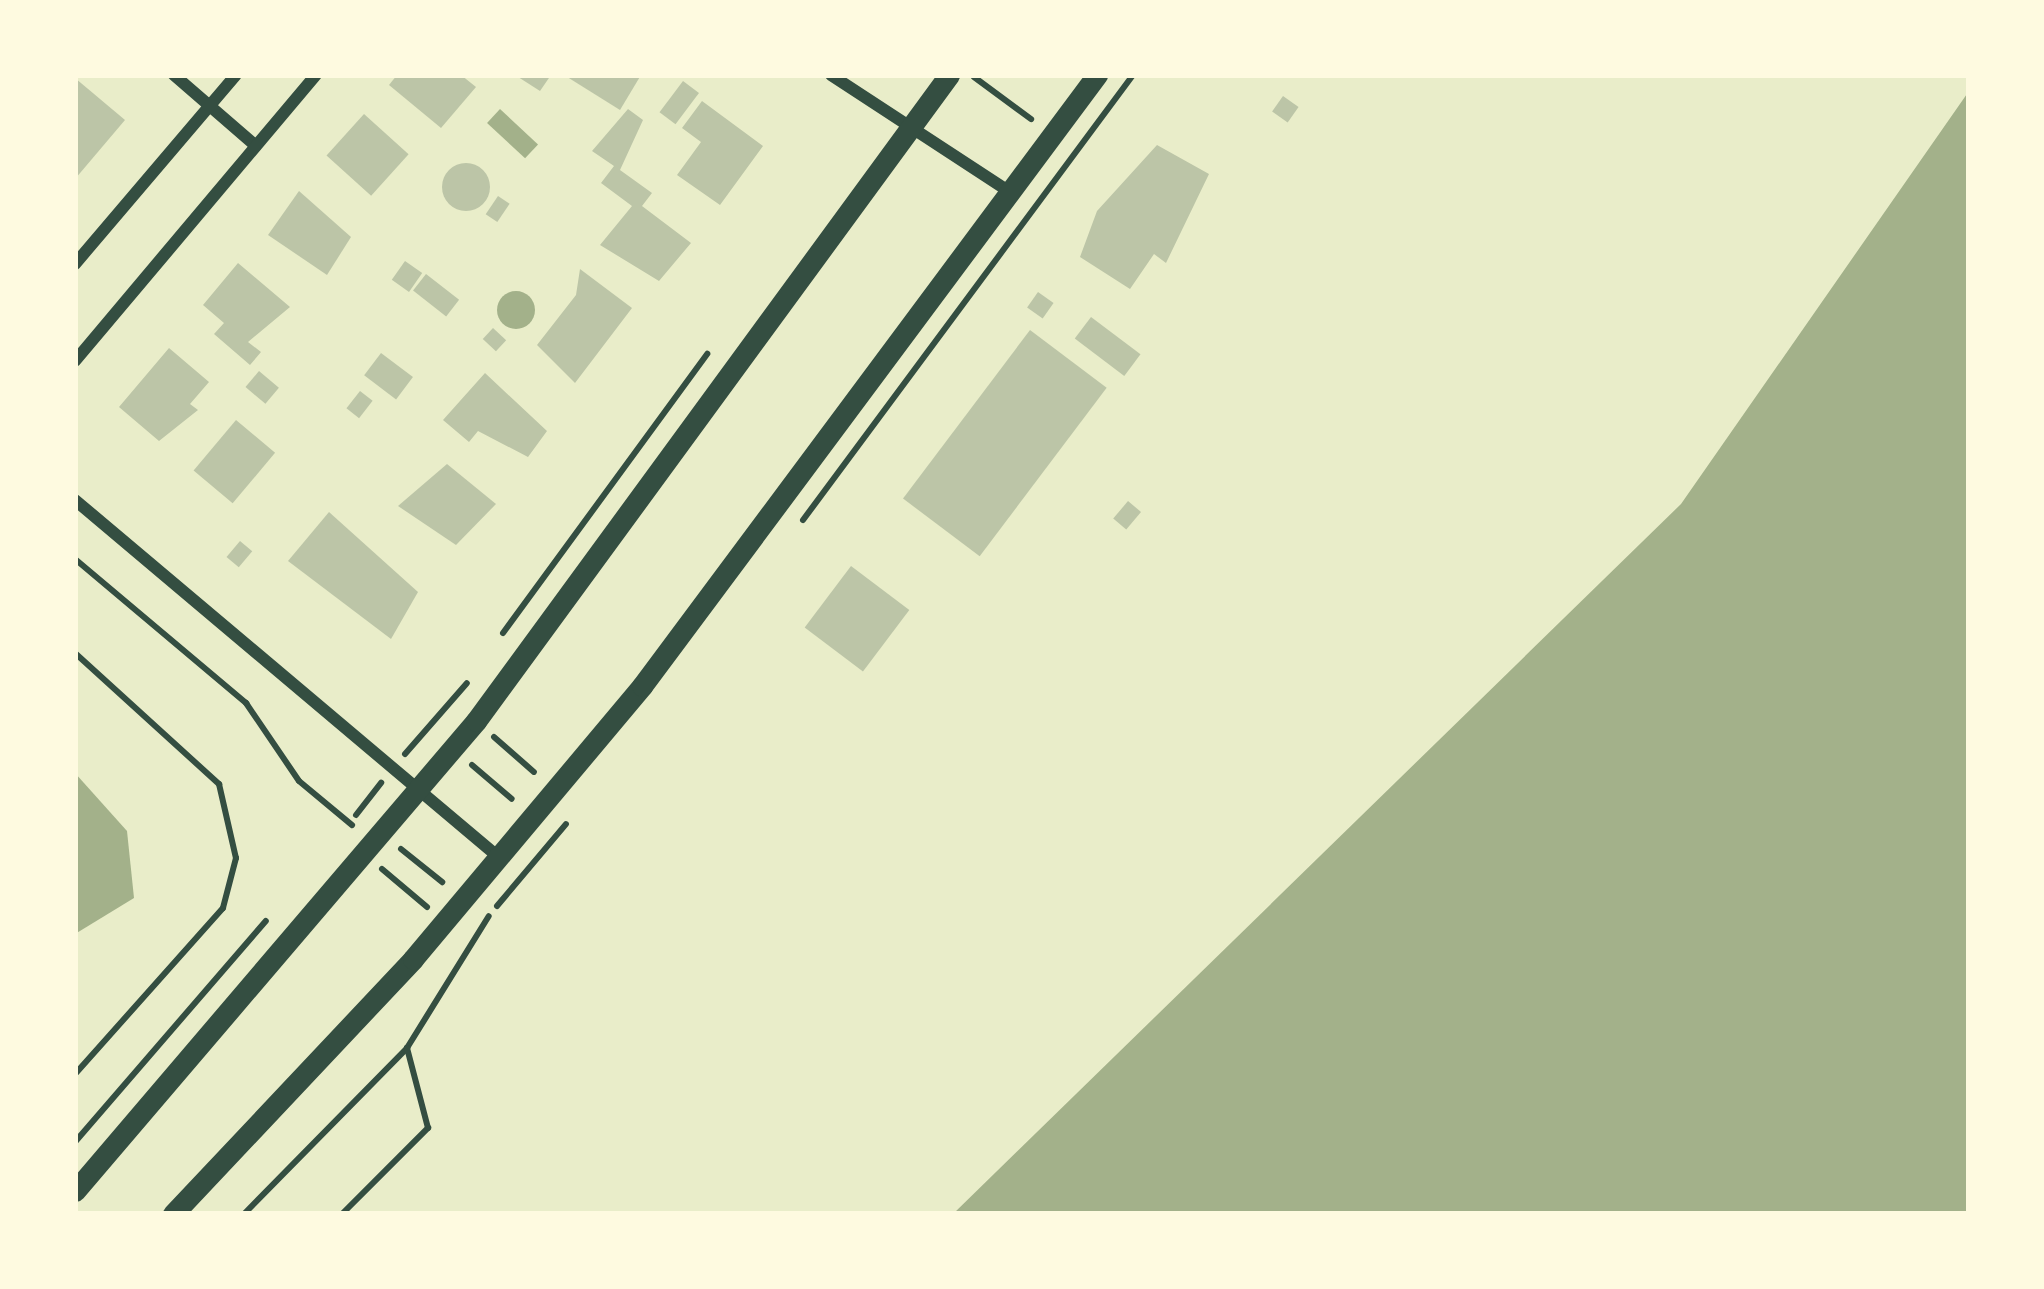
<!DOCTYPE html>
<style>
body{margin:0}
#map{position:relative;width:2044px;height:1289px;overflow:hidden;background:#e9edc9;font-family:Commissioner,sans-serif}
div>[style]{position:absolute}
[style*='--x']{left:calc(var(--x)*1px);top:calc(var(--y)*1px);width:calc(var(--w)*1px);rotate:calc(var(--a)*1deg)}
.water>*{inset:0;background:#a3b18a;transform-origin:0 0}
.round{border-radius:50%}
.building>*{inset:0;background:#bcc5a7;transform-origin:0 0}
.path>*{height:6px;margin:-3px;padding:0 3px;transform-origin:3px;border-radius:3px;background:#344e41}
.minor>*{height:12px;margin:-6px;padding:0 6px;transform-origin:6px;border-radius:6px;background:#344e41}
.tertiary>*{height:21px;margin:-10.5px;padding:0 10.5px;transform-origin:10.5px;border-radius:10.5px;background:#344e41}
span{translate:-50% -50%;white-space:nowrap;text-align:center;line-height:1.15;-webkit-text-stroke:10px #fefae0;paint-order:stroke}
.frame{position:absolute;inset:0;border:78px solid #fefae0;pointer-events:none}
</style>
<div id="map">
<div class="water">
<i style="clip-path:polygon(1969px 91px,1969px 1214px,953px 1214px,1681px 504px)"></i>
<i style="left:500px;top:109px;width:52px;height:19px;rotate:43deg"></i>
<i class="round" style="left:497px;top:291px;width:38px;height:38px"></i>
<i style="clip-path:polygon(75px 773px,127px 831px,134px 898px,75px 934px)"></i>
</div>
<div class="building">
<i style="clip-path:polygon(397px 75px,461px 75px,476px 87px,441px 128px,389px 85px)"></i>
<i style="clip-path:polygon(515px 75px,551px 75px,540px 91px)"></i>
<i style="clip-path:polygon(564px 75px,641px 75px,620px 110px)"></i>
<i style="clip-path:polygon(75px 78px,125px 120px,75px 179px)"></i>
<i style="left:683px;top:81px;width:20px;height:39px;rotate:37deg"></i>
<i style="left:1283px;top:96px;width:19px;height:19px;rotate:35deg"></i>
<i style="clip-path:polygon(702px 101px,763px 146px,720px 205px,677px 175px,701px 142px,682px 128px)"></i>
<i style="clip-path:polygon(628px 109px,643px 120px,620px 170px,652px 193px,642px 206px,691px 243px,659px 281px,600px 245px,632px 206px,601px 183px,614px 166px,592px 151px)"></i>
<i style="left:364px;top:114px;width:60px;height:56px;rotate:42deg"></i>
<i style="clip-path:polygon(1157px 145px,1209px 174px,1166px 263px,1154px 254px,1130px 289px,1080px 257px,1097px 211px)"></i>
<i class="round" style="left:442px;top:163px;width:48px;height:48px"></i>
<i style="clip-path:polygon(299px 191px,351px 237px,327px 275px,268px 235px)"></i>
<i style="left:498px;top:196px;width:14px;height:22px;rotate:34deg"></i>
<i style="left:405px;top:261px;width:21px;height:23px;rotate:35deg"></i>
<i style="clip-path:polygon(238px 263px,290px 307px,248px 342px,261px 352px,250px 365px,214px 334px,224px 323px,203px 305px)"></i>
<i style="clip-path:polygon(580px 269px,632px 308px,575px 383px,537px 345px,576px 295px)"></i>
<i style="left:426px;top:274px;width:42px;height:21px;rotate:38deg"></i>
<i style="left:1038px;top:292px;width:19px;height:19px;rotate:35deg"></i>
<i style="left:1091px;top:317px;width:62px;height:27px;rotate:37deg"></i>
<i style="left:493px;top:328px;width:18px;height:15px;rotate:43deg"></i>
<i style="left:1030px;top:330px;width:96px;height:211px;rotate:37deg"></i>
<i style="clip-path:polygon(169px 348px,209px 382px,190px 404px,198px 410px,159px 441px,119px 407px)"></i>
<i style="left:381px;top:353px;width:40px;height:28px;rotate:37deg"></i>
<i style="left:259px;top:371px;width:26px;height:21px;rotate:40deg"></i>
<i style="clip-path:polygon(485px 373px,547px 431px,528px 457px,478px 431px,469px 442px,443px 420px)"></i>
<i style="left:360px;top:391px;width:16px;height:22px;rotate:38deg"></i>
<i style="left:236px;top:420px;width:51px;height:66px;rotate:40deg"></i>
<i style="clip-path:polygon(447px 464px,496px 504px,456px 545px,398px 506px)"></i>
<i style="left:1128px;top:501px;width:17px;height:23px;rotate:40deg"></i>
<i style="clip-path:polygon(329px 512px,418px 592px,391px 639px,288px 561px)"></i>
<i style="left:240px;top:541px;width:16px;height:21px;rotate:40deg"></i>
<i style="left:851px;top:566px;width:73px;height:77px;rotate:37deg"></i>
</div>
<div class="path">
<i style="--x:974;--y:77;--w:71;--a:36.4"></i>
<i style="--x:803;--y:520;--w:554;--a:-53.44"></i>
<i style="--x:75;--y:559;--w:224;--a:40.1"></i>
<i style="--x:246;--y:703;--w:94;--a:55.8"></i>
<i style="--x:299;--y:781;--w:69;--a:39.7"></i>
<i style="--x:503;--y:633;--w:346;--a:-53.8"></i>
<i style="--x:75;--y:653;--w:195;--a:42.3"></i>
<i style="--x:219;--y:784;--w:76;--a:77.1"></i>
<i style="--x:236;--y:858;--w:52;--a:104.6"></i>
<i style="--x:223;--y:908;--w:222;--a:131.7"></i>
<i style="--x:494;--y:737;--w:53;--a:41.2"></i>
<i style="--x:405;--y:754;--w:94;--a:-48.9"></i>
<i style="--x:472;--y:765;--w:52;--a:40.4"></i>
<i style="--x:356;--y:815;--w:41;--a:-52"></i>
<i style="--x:401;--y:849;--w:53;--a:38.8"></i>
<i style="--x:382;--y:869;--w:59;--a:40.2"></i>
<i style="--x:497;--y:906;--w:107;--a:-49.9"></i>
<i style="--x:75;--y:1142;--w:292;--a:-49.2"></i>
<i style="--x:244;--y:1214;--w:233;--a:-45.5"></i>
<i style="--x:407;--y:1048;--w:155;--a:-58.2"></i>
<i style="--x:342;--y:1214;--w:122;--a:-45"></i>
<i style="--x:428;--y:1128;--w:83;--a:-104.7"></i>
</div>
<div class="minor">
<i style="--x:174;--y:75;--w:108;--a:40.9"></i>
<i style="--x:831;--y:75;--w:217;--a:33.2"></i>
<i style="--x:75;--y:264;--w:248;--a:-49.6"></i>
<i style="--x:75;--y:361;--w:374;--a:-49.9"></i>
<i style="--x:75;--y:500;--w:551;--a:40.14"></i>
</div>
<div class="tertiary">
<i style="--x:75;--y:1191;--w:618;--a:-49.53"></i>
<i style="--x:476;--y:721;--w:801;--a:-53.79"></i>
<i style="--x:173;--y:1214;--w:350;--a:-46.7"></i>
<i style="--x:413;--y:959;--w:356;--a:-50"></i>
<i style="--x:642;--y:686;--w:762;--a:-53.33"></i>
</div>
<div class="frame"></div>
</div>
